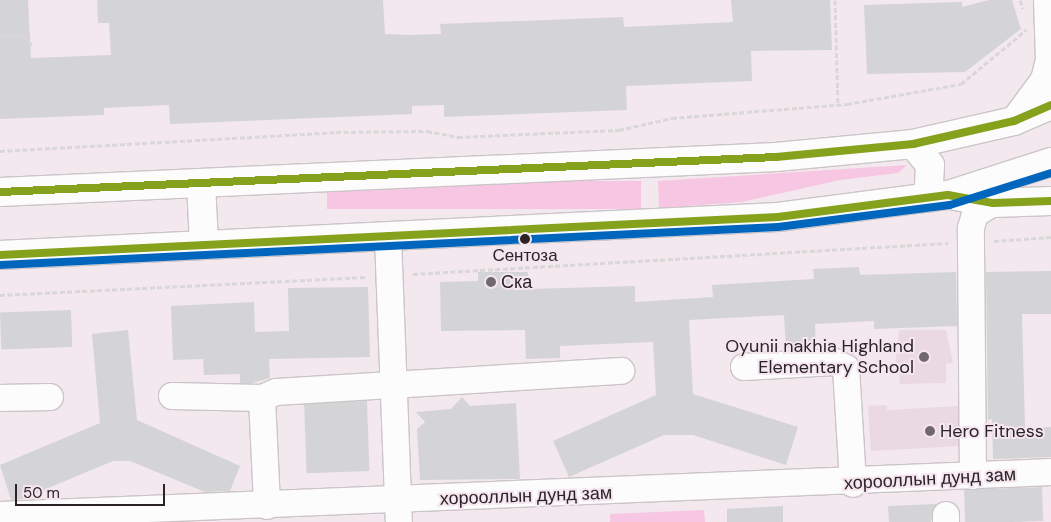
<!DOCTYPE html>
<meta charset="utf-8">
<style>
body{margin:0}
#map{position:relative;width:1051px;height:522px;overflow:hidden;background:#f2e8ed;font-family:"DM Sans",sans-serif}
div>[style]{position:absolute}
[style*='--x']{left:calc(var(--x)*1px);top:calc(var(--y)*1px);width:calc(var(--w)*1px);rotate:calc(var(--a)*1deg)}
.built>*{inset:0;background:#ebd9e2}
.green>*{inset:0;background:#f6c6e2;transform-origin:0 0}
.building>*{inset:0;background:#d4d4d6;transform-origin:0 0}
.path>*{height:3px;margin-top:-1.5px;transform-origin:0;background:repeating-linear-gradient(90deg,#dad7d9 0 5px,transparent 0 7.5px)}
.roads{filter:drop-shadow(1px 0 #ccc5c8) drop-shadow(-1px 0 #ccc5c8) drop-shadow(0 1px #ccc5c8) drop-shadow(0 -1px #ccc5c8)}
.minor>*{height:26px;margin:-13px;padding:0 13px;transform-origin:13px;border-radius:13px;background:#fdfcfc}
.major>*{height:28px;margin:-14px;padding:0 14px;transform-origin:14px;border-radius:14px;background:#fdfcfc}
.bus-1>*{height:8px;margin:-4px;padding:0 4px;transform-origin:4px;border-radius:4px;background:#86a11c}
.bus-2>*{height:8px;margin:-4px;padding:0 4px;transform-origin:4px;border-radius:4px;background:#0065bd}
.dots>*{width:14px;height:14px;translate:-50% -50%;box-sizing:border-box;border:2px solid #f5e5ee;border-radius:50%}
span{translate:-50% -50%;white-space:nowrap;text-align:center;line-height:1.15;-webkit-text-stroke:4px #f5e5ee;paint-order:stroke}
.bus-label{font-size:17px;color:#2a2427}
.poi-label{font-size:18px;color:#2a2427}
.left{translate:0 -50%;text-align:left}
.right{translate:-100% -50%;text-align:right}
.street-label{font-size:18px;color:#2a2427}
.scale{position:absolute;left:15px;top:484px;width:150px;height:22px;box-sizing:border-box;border:2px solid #2a2427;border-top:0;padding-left:6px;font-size:15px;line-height:18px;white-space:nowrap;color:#2a2427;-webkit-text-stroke:4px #f5e5ee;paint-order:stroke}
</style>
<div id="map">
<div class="built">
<i style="clip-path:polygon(899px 330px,946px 330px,953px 363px,946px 364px,946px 383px,900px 384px,899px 368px,895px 367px)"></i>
<i style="clip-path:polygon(887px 405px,887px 410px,959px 406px,961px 446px,871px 451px,868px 406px)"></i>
</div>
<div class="green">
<i style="clip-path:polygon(907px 165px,898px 173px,840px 180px,742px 202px,659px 208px,658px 181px)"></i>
<i style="left:641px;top:181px;width:28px;height:314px;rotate:90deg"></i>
<i style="clip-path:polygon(704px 510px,705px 522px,610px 522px,610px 514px)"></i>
</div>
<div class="building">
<i style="clip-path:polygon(0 0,28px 0,31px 58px,111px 55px,109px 23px,98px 23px,97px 0,383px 0,385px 34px,409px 35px,441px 34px,440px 24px,623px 17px,624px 27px,733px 22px,731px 0,830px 0,832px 50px,751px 51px,752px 81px,626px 86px,627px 110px,444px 117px,444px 105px,412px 106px,412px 114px,170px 124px,169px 105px,104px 108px,104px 115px,0 119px)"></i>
<i style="clip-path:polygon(989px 0,1012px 0,1021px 29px,965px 72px,867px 74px,864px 5px,962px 2px,962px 7px)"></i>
<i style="clip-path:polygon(859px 267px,860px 275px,956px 272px,957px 326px,874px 329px,874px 321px,815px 324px,816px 347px,786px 348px,784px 315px,689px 320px,693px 394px,798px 427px,786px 465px,693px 435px,664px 435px,569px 477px,553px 441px,656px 395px,653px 342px,560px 346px,560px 358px,526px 359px,525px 330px,441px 331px,440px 282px,478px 281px,478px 272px,528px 272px,528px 289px,635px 286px,635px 302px,713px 297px,712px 285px,814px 279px,813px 269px)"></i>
<i style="clip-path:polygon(1051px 271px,1051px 314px,1022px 314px,1025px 428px,1051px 427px,1051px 457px,993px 459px,992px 419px,988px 420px,986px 272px)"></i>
<i style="clip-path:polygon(368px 287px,370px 357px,269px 359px,270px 378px,252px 383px,240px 383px,240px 374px,204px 375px,203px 359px,173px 360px,171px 306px,254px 302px,255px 332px,289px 331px,288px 288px)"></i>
<i style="left:71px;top:310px;width:37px;height:71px;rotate:88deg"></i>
<i style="clip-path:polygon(128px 330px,137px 420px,240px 466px,230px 491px,205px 492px,130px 461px,113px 461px,22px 499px,11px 500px,0 465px,100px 423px,92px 334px)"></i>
<i style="clip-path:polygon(462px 397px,470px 406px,516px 403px,520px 479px,420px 480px,417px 429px,425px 422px,416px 412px,451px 409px)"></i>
<i style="left:367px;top:401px;width:70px;height:63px;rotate:88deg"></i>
<i style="left:1042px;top:487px;width:34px;height:78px;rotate:88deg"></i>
<i style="clip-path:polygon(936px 504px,931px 522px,889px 522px,888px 506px)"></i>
<i style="clip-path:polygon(783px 506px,783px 522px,727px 522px,727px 509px)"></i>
</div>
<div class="path">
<i style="--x:835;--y:0;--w:105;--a:88.4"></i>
<i style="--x:1020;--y:0;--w:9;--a:72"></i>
<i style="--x:0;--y:35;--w:24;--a:0"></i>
<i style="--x:24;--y:35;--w:15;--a:53"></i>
<i style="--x:0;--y:151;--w:337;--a:-3.2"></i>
<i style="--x:336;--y:132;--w:91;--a:-0.6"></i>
<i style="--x:427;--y:131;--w:32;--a:11"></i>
<i style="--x:458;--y:137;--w:161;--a:-2.5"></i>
<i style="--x:619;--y:130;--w:54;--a:-12.8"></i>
<i style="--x:672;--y:118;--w:176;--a:-4.6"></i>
<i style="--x:847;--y:104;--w:116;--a:-10"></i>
<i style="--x:961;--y:84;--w:85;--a:-39.7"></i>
<i style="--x:994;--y:241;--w:57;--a:-4"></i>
<i style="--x:413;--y:274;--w:536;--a:-3.32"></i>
<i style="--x:0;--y:295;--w:366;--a:-2.8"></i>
</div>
<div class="roads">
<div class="minor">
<i style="--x:388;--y:238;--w:284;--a:87.8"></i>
<i style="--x:744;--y:367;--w:91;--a:-3.1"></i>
<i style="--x:835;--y:362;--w:13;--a:29"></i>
<i style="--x:846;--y:368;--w:116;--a:86.5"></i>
<i style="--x:172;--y:396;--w:90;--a:1.3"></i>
<i style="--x:262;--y:398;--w:108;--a:87.3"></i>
<i style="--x:0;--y:398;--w:50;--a:-1.1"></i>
<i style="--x:262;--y:398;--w:15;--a:-23"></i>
<i style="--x:276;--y:392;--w:346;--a:-3.5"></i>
<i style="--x:973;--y:476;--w:248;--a:-90.5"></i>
<i style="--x:971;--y:228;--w:15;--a:-74"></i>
<i style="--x:975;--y:214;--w:21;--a:-31"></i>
<i style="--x:0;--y:515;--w:1052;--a:-2.34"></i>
<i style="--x:946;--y:515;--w:7;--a:90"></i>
</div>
<div class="major">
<i style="--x:1017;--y:118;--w:47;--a:-53.6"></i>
<i style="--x:1045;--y:80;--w:21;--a:-76"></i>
<i style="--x:1050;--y:60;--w:60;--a:-91.9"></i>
<i style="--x:913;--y:144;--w:27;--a:51"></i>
<i style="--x:930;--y:165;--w:33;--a:93"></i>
<i style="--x:201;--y:184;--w:60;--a:87.1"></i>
<i style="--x:0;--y:192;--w:777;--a:-2.58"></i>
<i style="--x:776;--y:157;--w:138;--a:-5.4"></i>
<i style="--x:913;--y:144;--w:104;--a:-12.8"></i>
<i style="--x:1014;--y:121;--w:40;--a:-23.4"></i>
<i style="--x:955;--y:196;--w:39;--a:10"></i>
<i style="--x:993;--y:203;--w:58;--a:-2"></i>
<i style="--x:0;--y:255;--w:779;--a:-2.8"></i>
<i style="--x:778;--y:217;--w:171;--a:-7.4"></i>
<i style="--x:948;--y:195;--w:108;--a:-17.8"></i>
</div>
</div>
<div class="bus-1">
<i style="--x:0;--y:192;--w:777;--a:-2.58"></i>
<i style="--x:776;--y:157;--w:138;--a:-5.4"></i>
<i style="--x:913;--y:144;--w:104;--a:-12.8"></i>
<i style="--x:1014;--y:121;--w:40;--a:-23.4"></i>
<i style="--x:0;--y:255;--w:779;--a:-2.8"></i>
<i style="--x:778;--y:217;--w:171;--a:-7.4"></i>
<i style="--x:948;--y:195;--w:46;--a:10.1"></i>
<i style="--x:993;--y:203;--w:58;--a:-2"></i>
</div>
<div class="bus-2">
<i style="--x:0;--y:265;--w:779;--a:-2.8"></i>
<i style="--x:778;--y:227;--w:173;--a:-7.3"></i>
<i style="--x:950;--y:205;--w:106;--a:-17.6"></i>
</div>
<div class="dots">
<i style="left:525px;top:239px;background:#2a2427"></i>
<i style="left:491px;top:282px;background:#70696c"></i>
<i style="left:924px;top:357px;background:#70696c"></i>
<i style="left:930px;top:431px;background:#70696c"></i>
</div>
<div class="bus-label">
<span style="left:525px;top:256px">Сентоза</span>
</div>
<div class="poi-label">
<span class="left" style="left:501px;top:282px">Ска</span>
<span class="right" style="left:914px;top:357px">Oyunii nakhia Highland<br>Elementary School</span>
<span class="left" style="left:940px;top:431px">Hero Fitness</span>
</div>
<div class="street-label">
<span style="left:930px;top:479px;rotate:-3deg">хорооллын дунд зам</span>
<span style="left:526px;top:496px;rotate:-2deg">хорооллын дунд зам</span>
</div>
<div class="scale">50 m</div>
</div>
